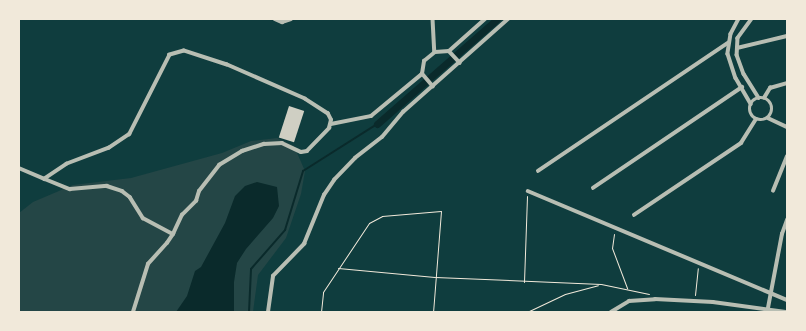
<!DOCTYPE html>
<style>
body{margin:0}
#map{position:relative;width:806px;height:331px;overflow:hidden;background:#0f3d3e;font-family:"Public Sans",sans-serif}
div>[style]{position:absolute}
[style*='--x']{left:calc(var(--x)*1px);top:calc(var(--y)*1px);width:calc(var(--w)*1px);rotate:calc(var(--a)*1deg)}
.green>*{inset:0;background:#244646}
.water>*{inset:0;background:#0a2a2b}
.stream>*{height:2px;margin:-1px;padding:0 1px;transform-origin:1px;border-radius:1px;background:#0a2a2b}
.canal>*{height:7px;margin:-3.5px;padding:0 3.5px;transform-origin:3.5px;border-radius:3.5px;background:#0a2a2b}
.building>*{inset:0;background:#cfcfc3;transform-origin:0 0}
.path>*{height:1px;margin:-0.5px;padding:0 0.5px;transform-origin:0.5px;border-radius:0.5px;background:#f1e9da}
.minor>*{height:3.5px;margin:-1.75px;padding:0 1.75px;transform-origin:1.75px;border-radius:1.75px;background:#b8beb3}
.minor>.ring{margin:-1.75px;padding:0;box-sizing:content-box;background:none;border:3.5px solid #b8beb3;border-radius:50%}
span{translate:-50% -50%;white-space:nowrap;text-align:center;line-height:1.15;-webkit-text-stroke:4px #f1e9da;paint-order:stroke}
.frame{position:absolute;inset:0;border:20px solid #f1e9da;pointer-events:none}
</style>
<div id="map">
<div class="green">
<i style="clip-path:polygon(277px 138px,294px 146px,305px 171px,301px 194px,286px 238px,258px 275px,253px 312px,19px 312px,19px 213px,33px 202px,73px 185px,131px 178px,222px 153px,251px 141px)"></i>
</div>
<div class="water">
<i style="clip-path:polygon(257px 182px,277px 187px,279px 206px,273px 218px,246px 249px,237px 263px,234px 282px,234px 312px,176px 312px,187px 296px,195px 271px,201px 267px,225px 223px,235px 196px,245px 186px)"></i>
</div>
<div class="stream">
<i style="--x:249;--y:312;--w:43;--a:-87.3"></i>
<i style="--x:251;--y:269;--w:52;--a:-48.9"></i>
<i style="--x:285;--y:230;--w:62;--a:-73"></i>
<i style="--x:303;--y:171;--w:88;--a:-32.4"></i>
</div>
<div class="canal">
<i style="--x:377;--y:124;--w:159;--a:-41.2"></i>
</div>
<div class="building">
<i style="left:289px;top:106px;width:16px;height:33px;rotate:18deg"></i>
</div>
<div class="path">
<i style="--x:614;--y:234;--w:14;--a:98"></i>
<i style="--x:612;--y:248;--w:43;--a:69.4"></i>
<i style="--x:338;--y:268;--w:97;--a:5.3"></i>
<i style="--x:435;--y:277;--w:166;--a:2.4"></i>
<i style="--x:524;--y:282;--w:86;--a:-88"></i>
<i style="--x:601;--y:284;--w:49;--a:11.8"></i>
<i style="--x:695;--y:295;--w:27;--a:-84"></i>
<i style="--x:321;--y:312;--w:20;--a:-84"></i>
<i style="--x:323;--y:292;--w:83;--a:-56.3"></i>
<i style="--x:369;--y:223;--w:15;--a:-28"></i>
<i style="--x:382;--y:216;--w:59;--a:-4.8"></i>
<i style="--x:441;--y:211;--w:101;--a:94.5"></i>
<i style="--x:527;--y:312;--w:42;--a:-25.3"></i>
<i style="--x:565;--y:294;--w:34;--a:-15"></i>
</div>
<div class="minor">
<i style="--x:275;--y:19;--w:8;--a:23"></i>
<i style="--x:282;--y:22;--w:9;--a:-18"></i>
<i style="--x:433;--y:19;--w:33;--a:87"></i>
<i style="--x:739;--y:19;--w:17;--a:118"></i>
<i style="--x:731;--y:34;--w:20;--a:99"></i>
<i style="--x:728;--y:54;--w:25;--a:72"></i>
<i style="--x:736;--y:78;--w:30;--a:60"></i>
<i style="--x:752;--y:19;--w:24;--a:126"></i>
<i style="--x:738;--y:38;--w:17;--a:93"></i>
<i style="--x:737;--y:55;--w:20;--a:70"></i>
<i style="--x:744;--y:74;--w:28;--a:58"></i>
<i style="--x:737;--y:48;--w:51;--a:-13.5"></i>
<i style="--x:449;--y:51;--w:16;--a:47"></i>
<i style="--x:433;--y:87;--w:17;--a:-130"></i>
<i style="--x:422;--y:74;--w:13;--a:-81"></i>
<i style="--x:424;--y:61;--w:14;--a:-39"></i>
<i style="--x:435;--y:52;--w:14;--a:-4"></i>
<i style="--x:449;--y:51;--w:48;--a:-41.6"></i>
<i class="ring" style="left:750px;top:98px;width:18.5px;height:18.5px"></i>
<i style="--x:764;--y:98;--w:12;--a:-59"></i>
<i style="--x:770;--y:88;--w:18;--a:-16"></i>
<i style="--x:768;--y:118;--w:21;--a:25"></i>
<i style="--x:331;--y:124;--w:41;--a:-11.3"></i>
<i style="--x:371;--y:116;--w:66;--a:-39.5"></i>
<i style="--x:19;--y:168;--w:28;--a:23"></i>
<i style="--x:538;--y:171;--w:229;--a:-34"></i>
<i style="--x:593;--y:188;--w:180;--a:-34.1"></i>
<i style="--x:528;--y:191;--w:281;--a:22.8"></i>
<i style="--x:773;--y:191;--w:37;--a:-68"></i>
<i style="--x:634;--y:215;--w:129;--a:-33.9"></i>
<i style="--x:741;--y:143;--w:28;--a:-58"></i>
<i style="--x:768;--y:308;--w:75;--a:-79.3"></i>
<i style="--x:782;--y:234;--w:15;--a:-70"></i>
<i style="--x:133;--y:312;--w:50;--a:-72.6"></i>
<i style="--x:148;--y:264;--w:28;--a:-48"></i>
<i style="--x:167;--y:243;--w:11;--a:-56"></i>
<i style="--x:173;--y:234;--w:21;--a:-65"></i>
<i style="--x:182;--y:215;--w:20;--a:-45"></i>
<i style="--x:196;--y:201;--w:10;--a:-73"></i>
<i style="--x:199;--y:191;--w:33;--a:-52"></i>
<i style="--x:219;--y:165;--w:27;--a:-31"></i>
<i style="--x:242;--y:151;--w:23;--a:-18"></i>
<i style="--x:264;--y:144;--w:18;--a:-3"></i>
<i style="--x:282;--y:143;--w:21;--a:25"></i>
<i style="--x:301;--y:152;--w:6;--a:-9"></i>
<i style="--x:307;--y:151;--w:32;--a:-46"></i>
<i style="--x:329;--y:128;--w:8;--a:-76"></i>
<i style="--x:331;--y:120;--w:7;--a:-117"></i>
<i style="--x:328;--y:114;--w:27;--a:-147"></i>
<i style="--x:305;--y:99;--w:85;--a:-156.4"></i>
<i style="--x:227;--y:65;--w:45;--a:-162"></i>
<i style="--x:184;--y:51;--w:15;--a:164"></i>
<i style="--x:170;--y:55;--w:89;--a:116.9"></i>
<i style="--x:130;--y:134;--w:25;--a:146"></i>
<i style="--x:109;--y:148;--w:45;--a:159.1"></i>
<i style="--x:67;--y:164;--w:27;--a:146"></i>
<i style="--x:45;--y:179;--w:27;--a:22"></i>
<i style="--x:70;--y:189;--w:37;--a:-5"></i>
<i style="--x:107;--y:186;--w:16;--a:18"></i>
<i style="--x:122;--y:191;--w:10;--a:37"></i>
<i style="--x:130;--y:197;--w:25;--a:58"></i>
<i style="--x:143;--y:218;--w:34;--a:28"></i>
<i style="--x:268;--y:312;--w:36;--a:-82"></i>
<i style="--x:273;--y:276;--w:45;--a:-45.9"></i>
<i style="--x:304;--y:244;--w:53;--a:-67.8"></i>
<i style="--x:324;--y:195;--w:18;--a:-56"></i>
<i style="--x:334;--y:180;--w:30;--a:-46"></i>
<i style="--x:355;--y:158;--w:34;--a:-38"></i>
<i style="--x:382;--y:137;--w:33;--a:-50"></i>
<i style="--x:403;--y:112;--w:140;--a:-41.5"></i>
<i style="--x:611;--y:312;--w:21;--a:-31"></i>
<i style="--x:629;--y:301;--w:26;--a:-4"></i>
<i style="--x:655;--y:299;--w:58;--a:3"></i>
<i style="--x:713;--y:302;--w:75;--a:7.7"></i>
</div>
<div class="frame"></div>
</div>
